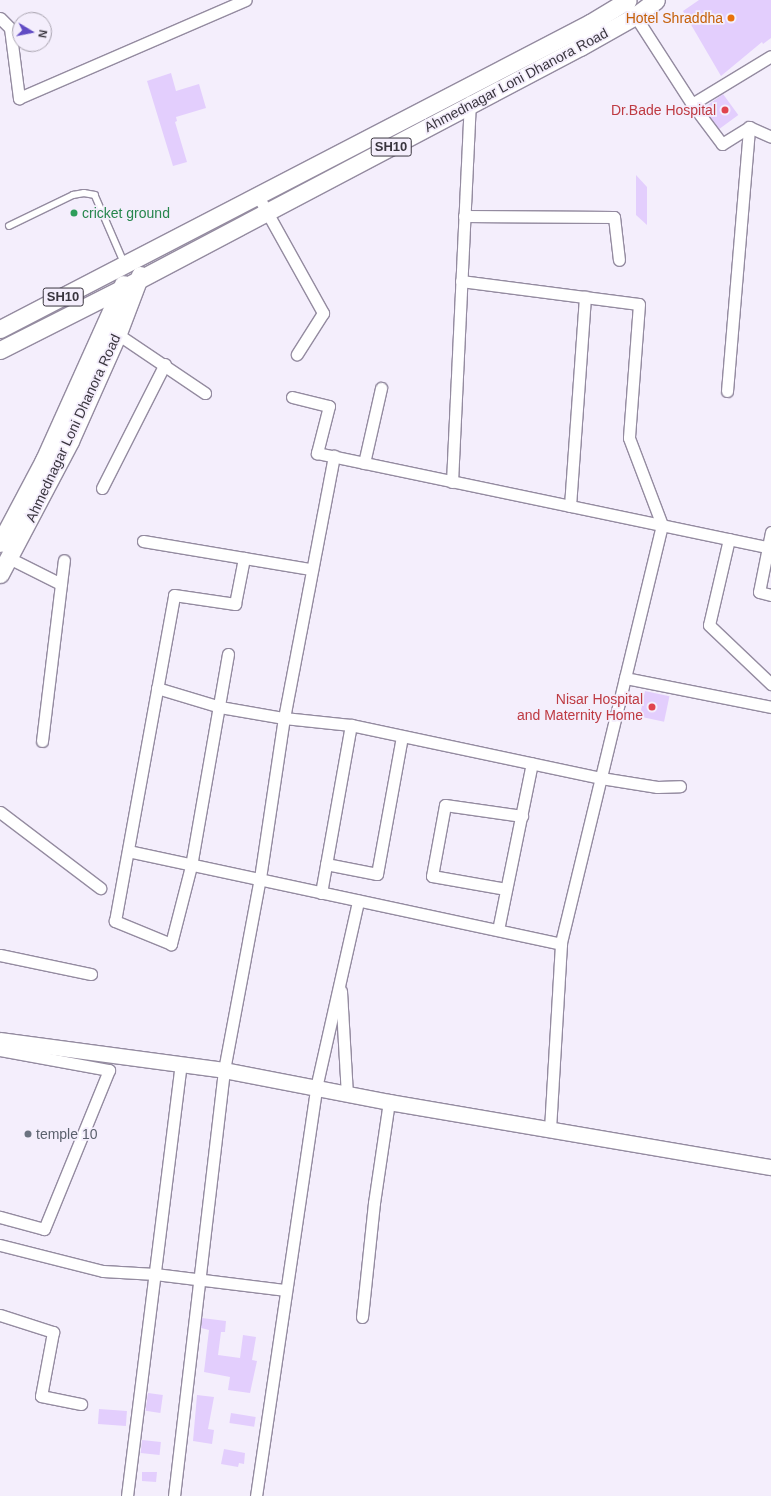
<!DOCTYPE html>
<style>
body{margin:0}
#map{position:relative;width:771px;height:1496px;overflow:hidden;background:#f4eefc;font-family:Helvetica,sans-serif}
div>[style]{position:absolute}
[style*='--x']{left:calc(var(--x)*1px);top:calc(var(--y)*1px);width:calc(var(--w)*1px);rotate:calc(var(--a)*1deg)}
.building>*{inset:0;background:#e3cefd;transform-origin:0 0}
.roads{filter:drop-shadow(1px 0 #948ba0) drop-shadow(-1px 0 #948ba0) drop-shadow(0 1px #948ba0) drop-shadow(0 -1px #948ba0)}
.lane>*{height:5.5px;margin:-2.75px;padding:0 2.75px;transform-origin:2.75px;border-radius:2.75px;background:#fff}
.street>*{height:11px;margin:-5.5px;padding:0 5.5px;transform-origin:5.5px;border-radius:5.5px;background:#fff}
.secondary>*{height:15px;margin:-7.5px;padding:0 7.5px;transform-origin:7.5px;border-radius:7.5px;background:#fff}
.primary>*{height:17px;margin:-8.5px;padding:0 8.5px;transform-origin:8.5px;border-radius:8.5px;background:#fff}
.dots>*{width:11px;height:11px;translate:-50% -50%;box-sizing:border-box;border:2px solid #f4eefc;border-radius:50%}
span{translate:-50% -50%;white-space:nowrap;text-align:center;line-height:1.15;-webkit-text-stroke:3.5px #f4eefc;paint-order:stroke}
.shield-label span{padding:1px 3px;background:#f4eefc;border:1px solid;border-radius:3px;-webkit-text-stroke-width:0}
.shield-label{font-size:13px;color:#39353e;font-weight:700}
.food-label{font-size:14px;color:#c56008}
.right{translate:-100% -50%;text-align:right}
.street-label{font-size:14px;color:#39353e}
.health-label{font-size:14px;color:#be3a42}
.leisure-label{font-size:14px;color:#27864d}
.left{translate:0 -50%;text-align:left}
.worship-label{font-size:14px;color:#5b616d}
.north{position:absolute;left:12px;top:12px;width:40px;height:40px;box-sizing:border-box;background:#f4eefc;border:1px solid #a9a4b0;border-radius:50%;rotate:100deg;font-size:11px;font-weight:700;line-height:16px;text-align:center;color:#39353e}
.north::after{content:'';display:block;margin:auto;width:14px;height:18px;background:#614cc4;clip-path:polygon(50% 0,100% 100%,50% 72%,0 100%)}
</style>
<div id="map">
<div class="building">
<i style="clip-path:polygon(699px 0,771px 0,771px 38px,763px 44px,762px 42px,721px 76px,683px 11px)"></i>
<i style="clip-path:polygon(171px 73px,176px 91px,199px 84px,206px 108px,176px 117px,177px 121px,175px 122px,187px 162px,173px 166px,147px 81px)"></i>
<i style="left:723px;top:94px;width:26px;height:24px;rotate:54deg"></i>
<i style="clip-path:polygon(636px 175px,647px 187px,647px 225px,636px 215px)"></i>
<i style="left:645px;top:691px;width:25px;height:26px;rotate:12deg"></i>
<i style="clip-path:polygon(202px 1318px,226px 1321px,225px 1332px,221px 1332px,218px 1355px,240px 1358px,243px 1335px,256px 1337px,252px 1360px,257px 1361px,250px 1393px,228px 1390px,230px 1377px,204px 1372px,209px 1330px,201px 1328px)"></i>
<i style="left:148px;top:1393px;width:15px;height:18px;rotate:8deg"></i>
<i style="clip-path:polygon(197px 1395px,214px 1397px,208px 1429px,214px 1430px,212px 1444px,193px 1441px)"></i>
<i style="left:99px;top:1409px;width:28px;height:15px;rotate:4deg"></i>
<i style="left:231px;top:1413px;width:25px;height:10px;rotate:9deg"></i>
<i style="left:142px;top:1440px;width:19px;height:13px;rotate:6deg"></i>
<i style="clip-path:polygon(224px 1449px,245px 1453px,244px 1464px,239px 1463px,238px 1467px,221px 1464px)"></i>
<i style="clip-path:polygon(142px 1472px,157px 1472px,156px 1482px,142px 1481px)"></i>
</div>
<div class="roads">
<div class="lane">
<i style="--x:9;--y:226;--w:71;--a:-25.8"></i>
<i style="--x:73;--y:195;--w:11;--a:-10"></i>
<i style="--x:84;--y:193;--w:11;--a:10"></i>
<i style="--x:95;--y:195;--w:73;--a:66.6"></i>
</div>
<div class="street">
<i style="--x:632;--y:11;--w:111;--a:57.2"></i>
<i style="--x:692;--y:104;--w:50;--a:53.1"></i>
<i style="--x:722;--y:144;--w:32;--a:-32"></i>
<i style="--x:749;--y:127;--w:24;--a:24"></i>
<i style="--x:0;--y:18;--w:14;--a:45"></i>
<i style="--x:10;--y:28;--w:71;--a:82.7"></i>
<i style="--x:19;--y:98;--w:247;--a:-23.4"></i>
<i style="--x:692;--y:104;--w:92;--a:-31.3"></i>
<i style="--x:258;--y:196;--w:134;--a:60.9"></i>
<i style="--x:323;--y:313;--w:49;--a:122.4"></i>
<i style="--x:464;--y:216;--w:150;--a:0.4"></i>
<i style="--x:614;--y:217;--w:43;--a:83.4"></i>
<i style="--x:461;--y:281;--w:179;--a:7.4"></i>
<i style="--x:639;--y:304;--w:134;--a:94.3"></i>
<i style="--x:629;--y:438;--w:93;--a:69.2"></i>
<i style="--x:662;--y:525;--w:431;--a:103.6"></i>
<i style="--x:561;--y:944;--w:187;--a:93.4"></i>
<i style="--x:113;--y:331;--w:111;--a:34"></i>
<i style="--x:727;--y:391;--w:265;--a:-85.2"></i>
<i style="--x:292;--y:397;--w:38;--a:14"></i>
<i style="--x:329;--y:406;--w:49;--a:104.3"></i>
<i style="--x:317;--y:453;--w:464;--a:11.8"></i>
<i style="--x:364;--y:463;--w:77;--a:-77.2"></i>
<i style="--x:452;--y:482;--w:381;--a:-87.3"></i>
<i style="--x:102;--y:488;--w:139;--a:-63.1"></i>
<i style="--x:570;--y:506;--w:210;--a:-85.9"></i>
<i style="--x:771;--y:532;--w:61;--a:101.3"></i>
<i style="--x:759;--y:592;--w:12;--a:14"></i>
<i style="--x:729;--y:539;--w:88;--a:103.1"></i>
<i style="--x:709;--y:625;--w:86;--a:43.6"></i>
<i style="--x:143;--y:541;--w:170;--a:9.5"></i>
<i style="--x:9;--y:558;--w:58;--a:26.6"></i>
<i style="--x:228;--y:654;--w:215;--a:99.9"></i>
<i style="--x:191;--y:866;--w:81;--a:104.4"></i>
<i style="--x:171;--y:944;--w:61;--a:-157.7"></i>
<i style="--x:115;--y:921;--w:331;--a:-79.7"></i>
<i style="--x:174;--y:595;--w:62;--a:8.4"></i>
<i style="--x:235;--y:604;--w:47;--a:-78.9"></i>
<i style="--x:625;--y:678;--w:149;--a:11.2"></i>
<i style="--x:157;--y:688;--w:66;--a:16.8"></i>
<i style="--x:220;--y:707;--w:65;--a:9.8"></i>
<i style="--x:284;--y:718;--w:67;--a:6"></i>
<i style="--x:351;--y:725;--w:256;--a:12"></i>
<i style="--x:601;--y:778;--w:57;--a:9.1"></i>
<i style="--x:657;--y:787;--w:23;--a:-2"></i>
<i style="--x:42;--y:741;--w:182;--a:-83.1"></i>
<i style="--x:0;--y:812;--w:126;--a:37.2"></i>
<i style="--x:128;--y:851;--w:443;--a:12.1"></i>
<i style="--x:326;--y:864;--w:52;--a:11.1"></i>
<i style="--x:377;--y:874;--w:140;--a:-79.7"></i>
<i style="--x:506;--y:889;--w:75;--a:-170"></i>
<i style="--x:432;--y:876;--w:72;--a:-79.6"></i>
<i style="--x:445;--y:805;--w:78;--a:8.1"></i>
<i style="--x:321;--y:893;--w:171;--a:-79.9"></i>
<i style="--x:498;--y:930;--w:170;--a:-78.5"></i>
<i style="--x:0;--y:955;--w:93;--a:11.8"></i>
<i style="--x:341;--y:991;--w:103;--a:86.7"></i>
<i style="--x:0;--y:1050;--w:111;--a:10.4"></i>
<i style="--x:109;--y:1070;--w:172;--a:112.2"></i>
<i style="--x:44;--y:1229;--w:46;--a:-164.7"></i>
<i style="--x:0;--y:1245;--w:106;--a:14.2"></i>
<i style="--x:103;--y:1271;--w:52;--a:3.3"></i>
<i style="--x:155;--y:1274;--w:132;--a:7"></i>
<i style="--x:0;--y:1315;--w:56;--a:17.8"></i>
<i style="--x:53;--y:1332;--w:65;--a:100.6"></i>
<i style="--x:41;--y:1396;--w:41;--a:11.3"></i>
<i style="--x:362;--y:1317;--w:115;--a:-84"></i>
<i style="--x:374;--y:1203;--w:102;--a:-81.6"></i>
<i style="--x:127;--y:1496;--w:435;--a:-82.9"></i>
<i style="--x:174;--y:1496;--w:429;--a:-83.3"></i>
<i style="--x:224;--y:1070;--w:195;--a:-79.4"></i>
<i style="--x:260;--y:878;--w:162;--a:-81.5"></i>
<i style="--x:284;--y:718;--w:267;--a:-79.2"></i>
<i style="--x:256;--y:1496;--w:412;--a:-81.6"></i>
<i style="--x:316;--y:1088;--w:192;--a:-77.3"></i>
</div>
<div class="secondary">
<i style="--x:0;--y:1040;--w:226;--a:7.6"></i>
<i style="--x:224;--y:1070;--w:168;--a:11"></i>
<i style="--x:389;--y:1102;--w:387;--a:9.7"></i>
</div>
<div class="primary">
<i style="--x:0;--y:329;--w:665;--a:-27.41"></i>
<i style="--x:590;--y:23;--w:44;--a:-31.2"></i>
<i style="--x:0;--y:350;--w:138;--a:-26.8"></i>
<i style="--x:123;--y:288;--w:517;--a:-27.81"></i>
<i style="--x:580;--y:47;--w:63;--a:-29.4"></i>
<i style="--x:635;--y:16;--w:26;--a:-37"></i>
<i style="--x:0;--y:543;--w:94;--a:-62.1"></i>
<i style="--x:44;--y:460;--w:193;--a:-65.8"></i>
<i style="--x:0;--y:574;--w:150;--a:-62.2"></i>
<i style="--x:70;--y:441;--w:118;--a:-66"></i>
<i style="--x:118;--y:333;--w:62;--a:-69.2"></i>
</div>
</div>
<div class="dots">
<i style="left:731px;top:18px;background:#e8710a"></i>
<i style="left:725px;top:110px;background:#e0444e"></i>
<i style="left:74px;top:213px;background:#2e9e5b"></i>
<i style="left:652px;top:707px;background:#e0444e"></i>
<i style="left:28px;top:1134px;background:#6b7280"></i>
</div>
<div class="shield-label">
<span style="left:391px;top:147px">SH10</span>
<span style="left:63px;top:297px">SH10</span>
</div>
<div class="food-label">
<span class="right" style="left:723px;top:18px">Hotel Shraddha</span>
</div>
<div class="street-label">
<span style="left:516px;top:80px;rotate:-28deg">Ahmednagar Loni Dhanora Road</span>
<span style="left:73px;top:428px;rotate:-65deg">Ahmednagar Loni Dhanora Road</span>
</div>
<div class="health-label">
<span class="right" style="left:716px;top:110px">Dr.Bade Hospital</span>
<span class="right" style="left:643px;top:707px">Nisar Hospital<br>and Maternity Home</span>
</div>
<div class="leisure-label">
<span class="left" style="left:82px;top:213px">cricket ground</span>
</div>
<div class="worship-label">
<span class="left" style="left:36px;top:1134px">temple 10</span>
</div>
<div class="north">N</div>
</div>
